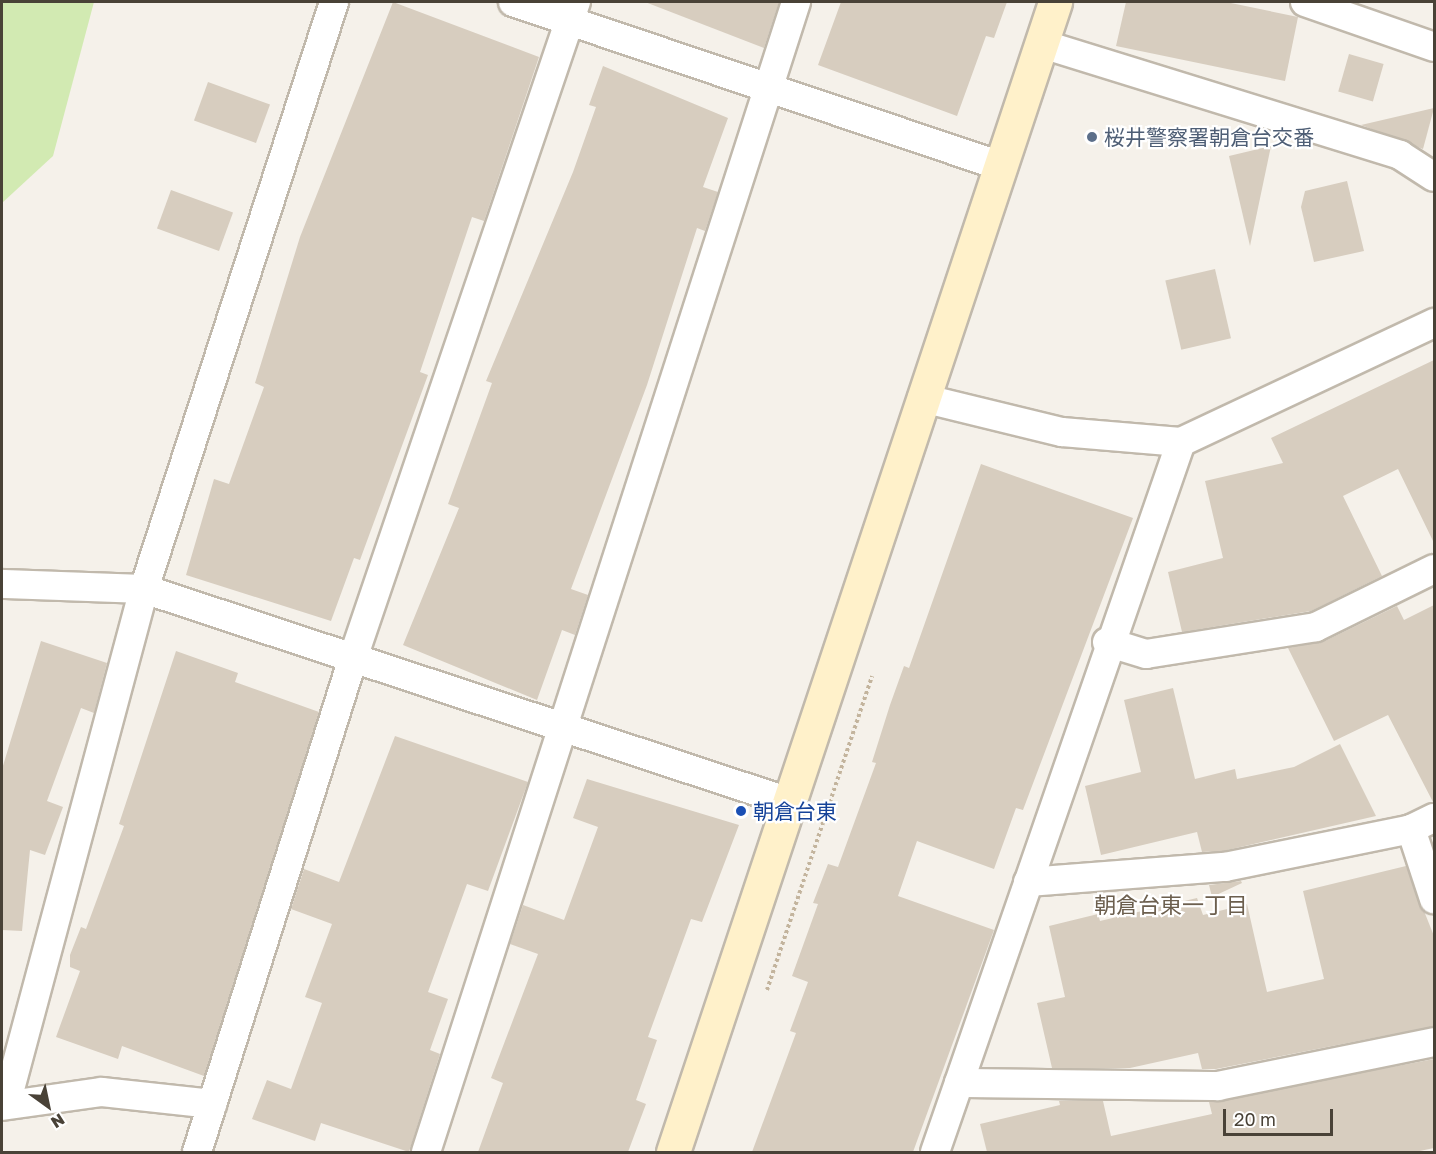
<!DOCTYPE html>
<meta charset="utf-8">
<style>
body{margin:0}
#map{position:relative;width:1436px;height:1154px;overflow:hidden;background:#f5f1ea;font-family:"Golos Text","Noto Sans JP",sans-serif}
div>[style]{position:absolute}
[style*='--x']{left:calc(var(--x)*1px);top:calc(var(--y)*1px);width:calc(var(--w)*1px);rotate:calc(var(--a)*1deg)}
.green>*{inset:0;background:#d2eab2}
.building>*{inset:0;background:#d7cdbf;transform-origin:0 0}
.path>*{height:4px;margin-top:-2px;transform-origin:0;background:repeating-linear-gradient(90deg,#c3b49d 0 3px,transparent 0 6px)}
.roads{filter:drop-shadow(2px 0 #c1b9ac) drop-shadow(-2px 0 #c1b9ac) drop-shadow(0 2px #c1b9ac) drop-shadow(0 -2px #c1b9ac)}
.street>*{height:28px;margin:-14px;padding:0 14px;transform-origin:14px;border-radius:14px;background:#fff}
.secondary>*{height:33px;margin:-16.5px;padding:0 16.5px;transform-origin:16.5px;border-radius:16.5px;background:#fff1ca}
.dots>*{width:16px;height:16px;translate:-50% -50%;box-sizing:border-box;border:3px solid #fff;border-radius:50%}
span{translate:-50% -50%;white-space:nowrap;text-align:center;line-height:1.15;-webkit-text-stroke:4.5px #fff;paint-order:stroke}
.service-label{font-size:21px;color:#4e5e75}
.left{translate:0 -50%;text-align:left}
.transit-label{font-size:21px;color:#164399}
.neighbourhood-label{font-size:22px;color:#6c5f4e}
.frame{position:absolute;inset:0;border:3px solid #494237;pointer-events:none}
.north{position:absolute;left:18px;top:1076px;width:60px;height:60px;-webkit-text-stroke:4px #fff;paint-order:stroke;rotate:147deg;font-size:16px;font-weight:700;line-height:24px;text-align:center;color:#494237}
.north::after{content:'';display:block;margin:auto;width:21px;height:27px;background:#494237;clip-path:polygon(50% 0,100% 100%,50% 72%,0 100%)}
.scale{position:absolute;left:1223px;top:1109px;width:110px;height:27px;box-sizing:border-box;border:3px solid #494237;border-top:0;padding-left:8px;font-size:18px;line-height:21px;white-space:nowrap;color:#494237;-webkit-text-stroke:4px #fff;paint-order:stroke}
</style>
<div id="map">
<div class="green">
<i style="clip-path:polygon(2px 2px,94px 2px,53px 156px,2px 203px)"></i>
</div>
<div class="building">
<i style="clip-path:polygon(393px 2px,539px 57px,484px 221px,472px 217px,420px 372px,428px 375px,360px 560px,354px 558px,331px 621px,186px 575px,214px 479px,229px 484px,264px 387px,255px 383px,300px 237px)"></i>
<i style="clip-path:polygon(645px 2px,779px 2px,764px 48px)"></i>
<i style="clip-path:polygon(841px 2px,1007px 2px,994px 38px,986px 36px,957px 116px,818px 65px)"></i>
<i style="clip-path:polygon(1126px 2px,1226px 2px,1298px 17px,1285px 81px,1116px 46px)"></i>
<i style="left:1349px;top:54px;width:36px;height:39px;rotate:16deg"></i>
<i style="clip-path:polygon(603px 66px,728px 118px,703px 187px,718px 192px,705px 231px,697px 228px,647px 385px,571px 589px,588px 595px,575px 635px,562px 630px,537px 700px,403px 645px,459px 508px,448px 504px,492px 383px,486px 381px,573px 172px,596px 107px,589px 105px)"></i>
<i style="left:208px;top:82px;width:66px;height:41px;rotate:20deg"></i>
<i style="clip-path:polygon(1434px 108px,1423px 149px,1361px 125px)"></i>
<i style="clip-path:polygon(1271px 146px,1250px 246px,1229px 156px)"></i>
<i style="clip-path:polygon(1347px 181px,1364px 251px,1314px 262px,1301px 207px,1305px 191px)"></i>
<i style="left:171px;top:190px;width:66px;height:41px;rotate:20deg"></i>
<i style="left:1215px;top:269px;width:71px;height:51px;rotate:77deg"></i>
<i style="clip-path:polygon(1434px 360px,1434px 543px,1398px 469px,1343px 496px,1382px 576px,1311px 611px,1182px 632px,1168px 572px,1223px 558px,1205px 481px,1283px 463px,1271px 438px)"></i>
<i style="clip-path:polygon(981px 464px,1133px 518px,1023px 810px,1016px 808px,994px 869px,917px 841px,898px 896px,994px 930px,913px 1152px,752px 1152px,796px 1033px,790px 1031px,808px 982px,792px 976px,818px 904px,813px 903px,828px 864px,838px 867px,876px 763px,872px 762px,890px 705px,904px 666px,909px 668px)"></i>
<i style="clip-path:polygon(1434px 605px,1434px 802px,1433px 802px,1388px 715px,1334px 741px,1288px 648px,1323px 642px,1397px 606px,1404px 620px)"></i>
<i style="clip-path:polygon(41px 641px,107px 663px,94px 713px,81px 708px,47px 801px,63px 807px,45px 855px,30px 850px,22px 931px,2px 930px,2px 769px)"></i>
<i style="clip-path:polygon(176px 651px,238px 673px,235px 682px,319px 712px,204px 1076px,122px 1046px,118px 1059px,56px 1037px,80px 971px,70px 967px,70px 955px,81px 927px,86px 929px,124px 826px,119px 824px)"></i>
<i style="clip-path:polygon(1173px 688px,1195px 779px,1235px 769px,1237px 779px,1294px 767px,1340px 744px,1376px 816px,1223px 851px,1202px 852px,1197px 832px,1101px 855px,1085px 786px,1141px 772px,1124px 700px)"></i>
<i style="clip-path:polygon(395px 736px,528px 782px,488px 891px,467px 884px,428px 992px,448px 999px,430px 1050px,440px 1054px,409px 1152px,321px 1123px,315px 1141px,252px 1119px,267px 1080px,291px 1089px,322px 1003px,305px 997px,332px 924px,291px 909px,304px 869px,339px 882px)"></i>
<i style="clip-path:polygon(587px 779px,739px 825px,702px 922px,691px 919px,648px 1037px,657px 1040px,636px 1100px,646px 1104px,628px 1152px,478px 1152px,503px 1083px,491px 1078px,538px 954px,510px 944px,523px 905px,564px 920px,598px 827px,573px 818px)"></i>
<i style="clip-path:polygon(1406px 866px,1434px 936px,1434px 1026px,1216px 1069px,1202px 1069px,1198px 1053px,1130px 1068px,1052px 1068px,1037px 1003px,1065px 997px,1049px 926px,1098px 914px,1100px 921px,1197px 898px,1203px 915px,1247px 904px,1267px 992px,1324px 979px,1303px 891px)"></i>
<i style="clip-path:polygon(1241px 881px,1242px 883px,1212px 897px,1209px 885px)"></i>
<i style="clip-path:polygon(1434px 1059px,1434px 1148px,1415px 1152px,987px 1152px,980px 1124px,1060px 1105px,1059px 1101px,1103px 1101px,1111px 1136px,1212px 1114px,1209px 1102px)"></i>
</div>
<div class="path">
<i style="--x:767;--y:990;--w:331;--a:-71.5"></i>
</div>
<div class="roads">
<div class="street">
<i style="--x:513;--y:2;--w:512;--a:18.58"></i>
<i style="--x:1305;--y:2;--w:137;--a:19.2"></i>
<i style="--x:1042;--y:44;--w:375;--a:17.2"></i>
<i style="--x:1400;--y:155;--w:40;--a:32.9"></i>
<i style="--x:922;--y:398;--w:144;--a:13.7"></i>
<i style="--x:1062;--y:432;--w:119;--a:4.8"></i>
<i style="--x:1181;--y:442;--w:280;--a:-25.2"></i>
<i style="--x:2;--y:584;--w:142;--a:2"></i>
<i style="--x:144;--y:589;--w:679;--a:18.27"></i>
<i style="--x:1107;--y:642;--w:41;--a:17.1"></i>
<i style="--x:1146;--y:654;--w:172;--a:-9"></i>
<i style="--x:1316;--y:627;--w:131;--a:-26.2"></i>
<i style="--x:1411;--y:829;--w:74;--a:71.8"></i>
<i style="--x:1028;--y:882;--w:198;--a:-4.4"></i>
<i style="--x:1225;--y:867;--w:190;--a:-11.5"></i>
<i style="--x:1411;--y:829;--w:25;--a:-26"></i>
<i style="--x:959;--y:1083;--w:259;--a:0.7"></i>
<i style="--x:1218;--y:1086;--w:220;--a:-11.5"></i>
<i style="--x:6;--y:1104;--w:533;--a:-75"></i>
<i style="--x:144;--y:589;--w:617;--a:-72.06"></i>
<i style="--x:2;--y:1106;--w:101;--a:-8"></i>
<i style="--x:102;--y:1092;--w:111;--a:6.2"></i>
<i style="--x:197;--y:1152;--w:518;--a:-72.47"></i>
<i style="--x:353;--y:658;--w:693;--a:-71.23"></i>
<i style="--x:426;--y:1152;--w:1208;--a:-72.16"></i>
<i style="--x:935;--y:1152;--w:751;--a:-70.89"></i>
</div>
<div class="secondary">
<i style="--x:673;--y:1152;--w:1212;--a:-71.62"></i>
</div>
</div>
<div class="dots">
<i style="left:1092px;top:137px;background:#5c6f8a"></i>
<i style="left:741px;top:811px;background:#1a4fb4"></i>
</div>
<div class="service-label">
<span class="left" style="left:1104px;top:137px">桜井警察署朝倉台交番</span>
</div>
<div class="transit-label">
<span class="left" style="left:753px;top:811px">朝倉台東</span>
</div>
<div class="neighbourhood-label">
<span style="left:1171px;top:905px">朝倉台東一丁目</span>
</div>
<div class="frame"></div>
<div class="north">N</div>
<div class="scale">20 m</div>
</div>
